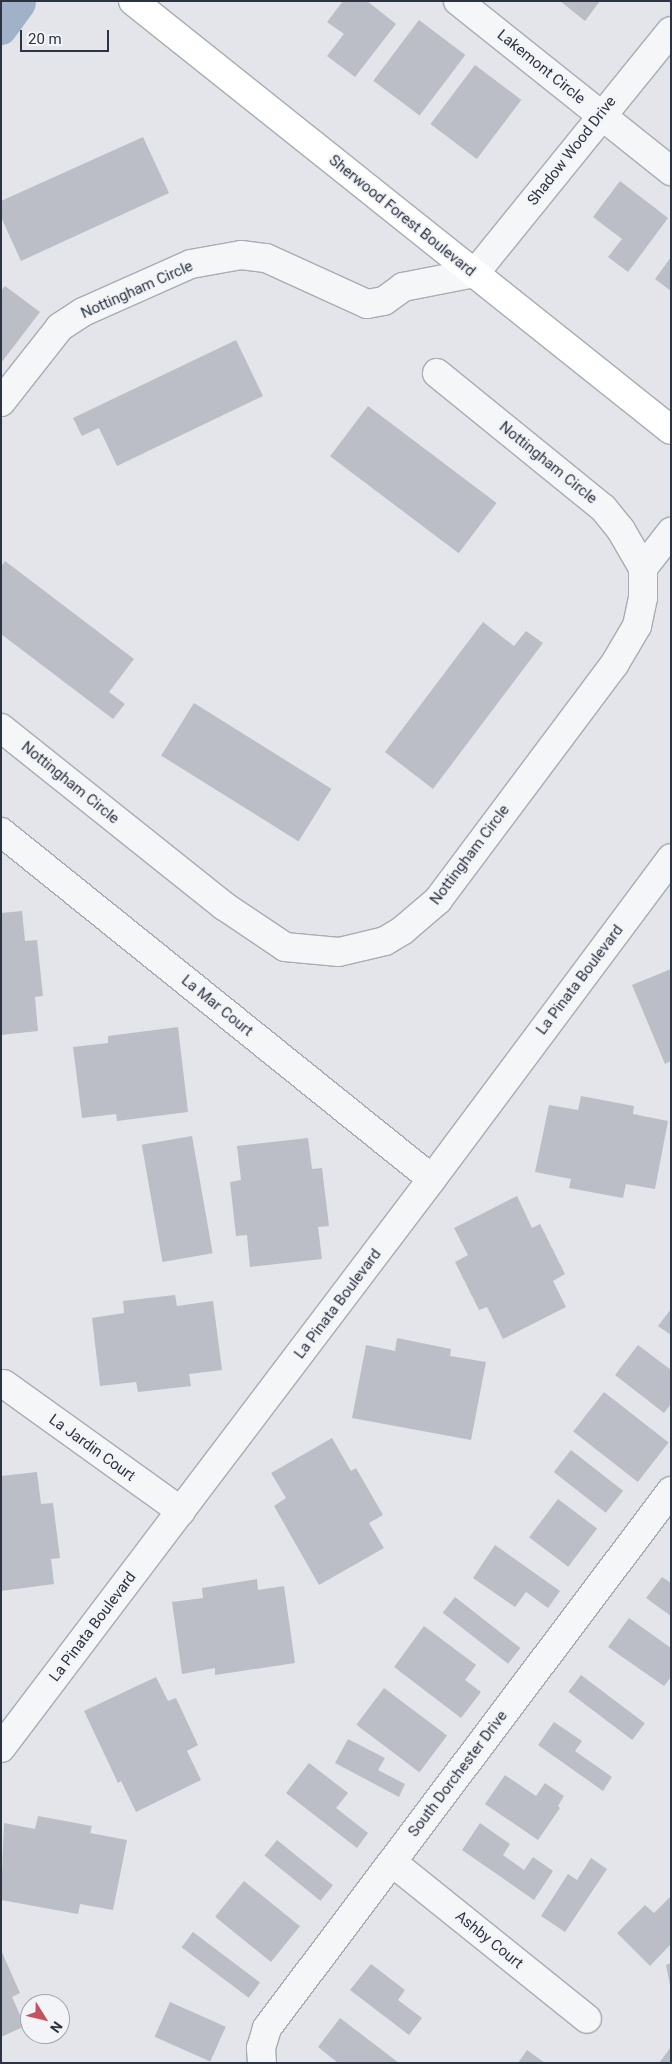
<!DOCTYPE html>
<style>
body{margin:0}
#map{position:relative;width:672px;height:2064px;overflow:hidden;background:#e3e5ea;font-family:Roboto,sans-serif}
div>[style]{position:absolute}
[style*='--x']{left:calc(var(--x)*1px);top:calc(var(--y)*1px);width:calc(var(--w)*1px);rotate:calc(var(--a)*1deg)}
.canal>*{height:31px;margin:-15.5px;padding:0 15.5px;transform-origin:15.5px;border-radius:15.5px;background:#a1b1c7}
.building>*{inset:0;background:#bbbec6;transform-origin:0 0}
.roads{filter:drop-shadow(1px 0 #a8acb4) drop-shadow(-1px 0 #a8acb4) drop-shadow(0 1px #a8acb4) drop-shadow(0 -1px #a8acb4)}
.street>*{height:28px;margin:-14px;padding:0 14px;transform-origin:14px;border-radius:14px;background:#f5f6f8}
.secondary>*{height:28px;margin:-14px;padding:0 14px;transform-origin:14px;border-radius:14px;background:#fff}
span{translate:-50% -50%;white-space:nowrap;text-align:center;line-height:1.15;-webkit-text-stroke:4px #f2f4f7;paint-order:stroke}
.street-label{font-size:15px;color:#2c3341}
.frame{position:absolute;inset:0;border:2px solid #2c3341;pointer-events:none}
.north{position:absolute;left:20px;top:1994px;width:50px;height:50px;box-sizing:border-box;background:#f2f4f7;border:1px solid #a3a7ae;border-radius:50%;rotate:126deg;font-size:14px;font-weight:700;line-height:20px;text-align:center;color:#2c3341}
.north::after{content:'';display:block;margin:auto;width:18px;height:22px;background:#c3535f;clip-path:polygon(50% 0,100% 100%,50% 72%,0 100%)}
.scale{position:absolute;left:20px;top:30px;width:89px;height:22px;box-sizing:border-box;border:2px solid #2c3341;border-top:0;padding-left:6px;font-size:15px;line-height:18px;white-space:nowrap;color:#2c3341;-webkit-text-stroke:4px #f2f4f7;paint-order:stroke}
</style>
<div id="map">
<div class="canal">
<i style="--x:1;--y:29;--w:32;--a:-54"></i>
</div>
<div class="building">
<i style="clip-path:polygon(343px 1px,367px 1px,396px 24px,355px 77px,327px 56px,344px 34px,327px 22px)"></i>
<i style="clip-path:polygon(560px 1px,600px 1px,585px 21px)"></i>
<i style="left:419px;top:20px;width:58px;height:76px;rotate:37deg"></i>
<i style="left:475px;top:65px;width:58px;height:74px;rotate:37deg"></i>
<i style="clip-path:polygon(143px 137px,169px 193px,21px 261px,1px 217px,1px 201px)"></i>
<i style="clip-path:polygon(620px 181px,668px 218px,628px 272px,608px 257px,622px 239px,593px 217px)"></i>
<i style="clip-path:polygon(671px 257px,671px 291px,655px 279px)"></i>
<i style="clip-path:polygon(5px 286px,40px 312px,1px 363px,1px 291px)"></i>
<i style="clip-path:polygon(236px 340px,263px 396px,117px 466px,99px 428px,82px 436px,73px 418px)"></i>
<i style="left:368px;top:406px;width:161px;height:63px;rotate:37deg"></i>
<i style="clip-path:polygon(5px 561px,134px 659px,109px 692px,125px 704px,113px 719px,1px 634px,1px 567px)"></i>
<i style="clip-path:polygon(483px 622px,514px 646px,526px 631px,543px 643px,433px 789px,385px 752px)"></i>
<i style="left:194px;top:703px;width:162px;height:62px;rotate:32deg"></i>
<i style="clip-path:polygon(22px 911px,25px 941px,37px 940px,43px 996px,35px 997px,38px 1031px,1px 1035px,1px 913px)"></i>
<i style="clip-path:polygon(671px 969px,671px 1061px,665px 1064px,632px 985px)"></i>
<i style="clip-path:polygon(178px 1027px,188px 1112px,117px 1121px,116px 1114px,82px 1118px,73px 1047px,108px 1043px,108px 1036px)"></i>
<i style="clip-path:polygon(581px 1096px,634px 1106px,633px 1114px,668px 1121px,655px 1189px,626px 1184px,623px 1198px,569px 1188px,571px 1179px,535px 1172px,549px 1105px,578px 1110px)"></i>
<i style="left:192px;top:1136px;width:119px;height:51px;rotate:80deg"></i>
<i style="clip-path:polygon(308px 1138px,312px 1169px,322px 1168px,329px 1226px,318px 1227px,322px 1259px,250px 1267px,247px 1235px,236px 1236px,230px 1182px,241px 1180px,237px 1146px)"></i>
<i style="clip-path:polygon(517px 1196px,532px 1228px,540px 1224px,565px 1274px,553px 1281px,566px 1307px,503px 1339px,487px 1307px,479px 1310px,455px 1262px,468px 1255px,454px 1228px)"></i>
<i style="clip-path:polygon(175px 1295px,177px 1306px,213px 1301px,222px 1370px,189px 1374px,191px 1386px,138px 1392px,136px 1382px,100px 1386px,92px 1318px,124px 1313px,123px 1301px)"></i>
<i style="clip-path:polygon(671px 1309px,671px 1335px,658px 1326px)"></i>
<i style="clip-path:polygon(397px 1338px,451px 1349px,450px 1356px,486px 1362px,471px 1440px,352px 1418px,366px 1345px,395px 1351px)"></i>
<i style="clip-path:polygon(638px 1345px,671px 1370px,671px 1404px,664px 1413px,615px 1375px)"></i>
<i style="left:604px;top:1392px;width:82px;height:50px;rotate:38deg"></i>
<i style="clip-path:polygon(332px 1438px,351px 1471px,356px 1468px,383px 1515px,369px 1523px,384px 1548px,319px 1585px,274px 1506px,286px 1498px,271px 1473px)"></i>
<i style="left:571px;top:1450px;width:66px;height:28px;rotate:38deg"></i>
<i style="clip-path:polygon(37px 1472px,41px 1504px,53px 1503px,60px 1558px,51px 1559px,54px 1584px,1px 1591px,1px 1476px)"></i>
<i style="left:558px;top:1499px;width:49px;height:48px;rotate:37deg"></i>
<i style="clip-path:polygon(495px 1545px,560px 1591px,548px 1608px,526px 1592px,515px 1607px,473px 1578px)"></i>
<i style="clip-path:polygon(662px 1577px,671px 1583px,671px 1616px,646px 1598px)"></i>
<i style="clip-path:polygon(257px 1579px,258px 1590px,284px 1586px,295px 1663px,215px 1675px,215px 1668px,182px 1674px,172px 1602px,203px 1598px,202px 1588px)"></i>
<i style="left:455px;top:1597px;width:83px;height:20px;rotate:38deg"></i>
<i style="clip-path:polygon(629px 1618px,671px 1648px,671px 1677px,664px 1686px,608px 1647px)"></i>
<i style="clip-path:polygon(424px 1626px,476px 1665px,465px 1680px,481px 1692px,461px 1718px,394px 1667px)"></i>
<i style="left:581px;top:1675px;width:80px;height:21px;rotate:37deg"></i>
<i style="clip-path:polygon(156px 1677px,168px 1701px,176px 1698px,198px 1745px,187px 1751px,201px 1780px,136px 1812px,121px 1781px,118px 1783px,84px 1711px)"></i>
<i style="left:384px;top:1688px;width:79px;height:46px;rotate:37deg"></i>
<i style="clip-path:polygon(554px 1722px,582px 1741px,575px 1751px,612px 1777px,603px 1791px,538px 1745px)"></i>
<i style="clip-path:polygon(348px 1739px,385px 1758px,378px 1770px,405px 1784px,399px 1797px,335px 1763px)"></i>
<i style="clip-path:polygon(309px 1763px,348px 1793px,336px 1808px,368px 1833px,357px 1848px,286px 1793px)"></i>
<i style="clip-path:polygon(505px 1775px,536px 1796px,545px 1783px,564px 1796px,558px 1806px,560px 1808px,538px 1840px,485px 1804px)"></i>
<i style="clip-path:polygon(38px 1816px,92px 1826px,90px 1833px,127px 1840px,113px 1910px,80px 1904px,78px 1914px,1px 1900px,4px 1823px,35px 1829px)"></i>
<i style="clip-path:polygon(480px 1823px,510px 1844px,503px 1855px,524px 1870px,533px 1857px,553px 1871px,534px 1900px,462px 1850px)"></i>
<i style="left:277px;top:1840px;width:72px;height:20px;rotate:39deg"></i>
<i style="clip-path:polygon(591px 1858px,607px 1869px,565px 1932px,541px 1916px,568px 1874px,577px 1880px)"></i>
<i style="left:244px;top:1881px;width:72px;height:46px;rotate:39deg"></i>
<i style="clip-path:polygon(671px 1896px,671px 1944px,650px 1966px,617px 1933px,645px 1905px,654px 1913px)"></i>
<i style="left:193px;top:1932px;width:84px;height:19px;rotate:37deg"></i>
<i style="clip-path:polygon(1px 1950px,20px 1993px,12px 1997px,25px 2026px,1px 2037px)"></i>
<i style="clip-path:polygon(671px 1963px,671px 1985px,670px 1985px,666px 1965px)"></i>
<i style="clip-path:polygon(371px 1964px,405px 1990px,398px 2000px,422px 2018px,409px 2035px,350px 1990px)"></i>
<i style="left:170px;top:2002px;width:61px;height:38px;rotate:24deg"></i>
<i style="clip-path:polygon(340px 2018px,399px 2063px,338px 2063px,318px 2047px)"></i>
<i style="clip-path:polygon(671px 2047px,671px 2063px,659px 2063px)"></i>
<i style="clip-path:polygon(527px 2050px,545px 2063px,518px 2063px)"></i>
</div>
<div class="roads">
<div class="street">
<i style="--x:458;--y:1;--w:273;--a:38.6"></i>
<i style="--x:1;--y:402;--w:95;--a:-51.8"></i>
<i style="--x:60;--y:327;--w:27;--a:-33"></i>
<i style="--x:83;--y:312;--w:118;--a:-24"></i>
<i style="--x:191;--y:264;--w:51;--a:-10.2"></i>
<i style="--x:241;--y:255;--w:25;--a:7"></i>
<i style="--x:266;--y:258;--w:111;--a:24.5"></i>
<i style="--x:367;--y:304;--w:17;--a:-10"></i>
<i style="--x:384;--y:301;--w:24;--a:-36"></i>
<i style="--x:403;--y:287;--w:73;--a:-11"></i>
<i style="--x:475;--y:273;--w:311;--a:-51"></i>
<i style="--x:643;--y:568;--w:46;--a:-52.1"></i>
<i style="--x:1;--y:728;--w:285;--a:38.6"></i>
<i style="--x:224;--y:906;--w:73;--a:33.9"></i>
<i style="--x:285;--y:947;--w:54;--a:5.3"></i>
<i style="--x:339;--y:952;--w:47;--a:-13.4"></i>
<i style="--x:385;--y:941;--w:21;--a:-31"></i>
<i style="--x:403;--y:930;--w:46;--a:-40.6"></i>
<i style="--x:438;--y:900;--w:294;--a:-53.2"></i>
<i style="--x:614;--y:665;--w:45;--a:-59.5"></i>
<i style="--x:637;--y:626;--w:29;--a:-78"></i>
<i style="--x:643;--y:598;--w:30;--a:-90"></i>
<i style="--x:643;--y:568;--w:44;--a:-120.1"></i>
<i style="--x:621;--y:530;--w:28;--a:-129"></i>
<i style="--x:603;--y:508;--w:214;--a:-140.9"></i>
<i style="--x:1;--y:832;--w:553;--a:38.84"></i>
<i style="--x:4;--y:1384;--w:218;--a:35.7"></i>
<i style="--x:1;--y:1748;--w:714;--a:-52.86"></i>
<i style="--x:432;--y:1179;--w:400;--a:-53.3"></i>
<i style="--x:392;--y:1862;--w:250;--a:38.8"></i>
<i style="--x:262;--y:2063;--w:15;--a:-94"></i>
<i style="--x:261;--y:2048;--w:21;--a:-73"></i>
<i style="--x:267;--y:2028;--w:672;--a:-53.04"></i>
</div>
<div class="secondary">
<i style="--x:133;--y:1;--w:688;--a:38.57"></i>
</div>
</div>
<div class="street-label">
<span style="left:541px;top:67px;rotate:39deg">Lakemont Circle</span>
<span style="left:572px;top:151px;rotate:-52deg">Shadow Wood Drive</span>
<span style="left:402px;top:216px;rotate:39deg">Sherwood Forest Boulevard</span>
<span style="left:137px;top:290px;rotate:-24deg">Nottingham Circle</span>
<span style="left:548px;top:463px;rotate:39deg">Nottingham Circle</span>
<span style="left:70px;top:783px;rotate:39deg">Nottingham Circle</span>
<span style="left:470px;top:855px;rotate:-53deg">Nottingham Circle</span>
<span style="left:580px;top:980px;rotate:-53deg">La Pinata Boulevard</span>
<span style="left:217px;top:1006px;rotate:39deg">La Mar Court</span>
<span style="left:338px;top:1304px;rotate:-53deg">La Pinata Boulevard</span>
<span style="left:92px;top:1448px;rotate:36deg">La Jardin Court</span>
<span style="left:93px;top:1627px;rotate:-53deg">La Pinata Boulevard</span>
<span style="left:458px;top:1774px;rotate:-53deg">South Dorchester Drive</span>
<span style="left:489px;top:1940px;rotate:39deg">Ashby Court</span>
</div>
<div class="frame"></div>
<div class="north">N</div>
<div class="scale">20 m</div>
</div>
